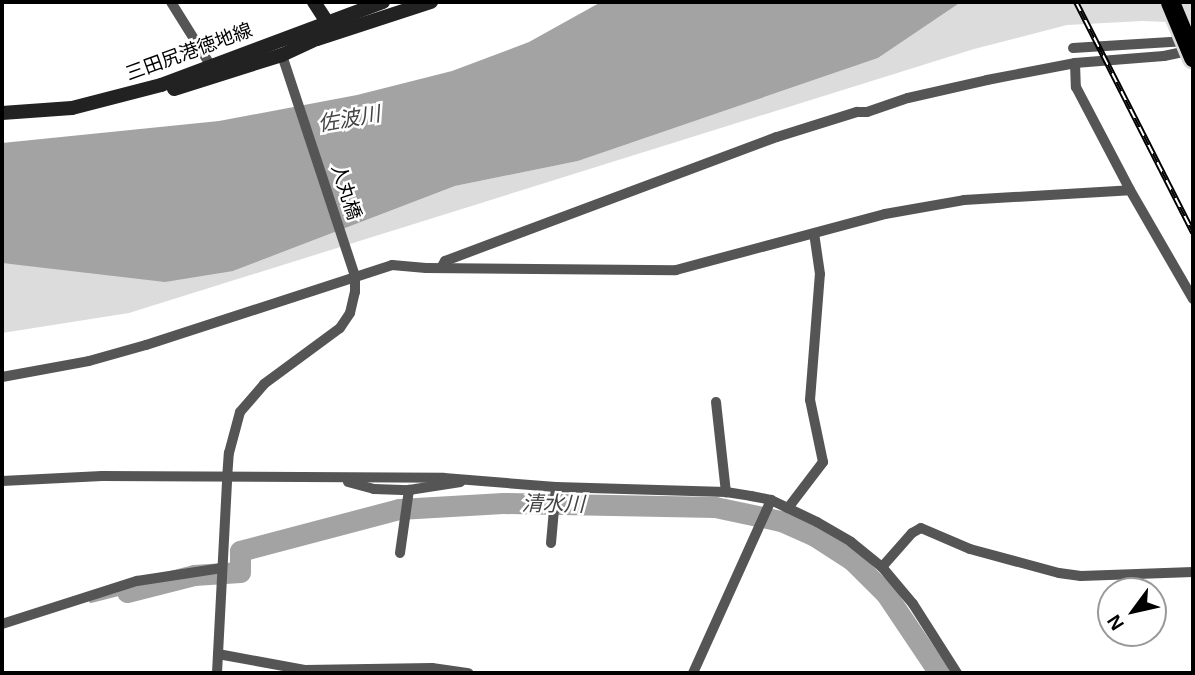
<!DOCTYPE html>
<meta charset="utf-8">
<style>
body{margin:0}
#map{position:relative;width:1195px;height:675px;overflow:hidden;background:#fff;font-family:Arial,"Noto Sans JP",sans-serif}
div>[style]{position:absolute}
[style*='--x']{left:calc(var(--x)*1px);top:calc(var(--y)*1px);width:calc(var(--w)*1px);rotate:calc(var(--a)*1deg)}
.green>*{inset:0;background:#dcdcdc}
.water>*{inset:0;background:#a3a3a3}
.stream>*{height:3.5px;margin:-1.75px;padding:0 1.75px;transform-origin:1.75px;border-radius:1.75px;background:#a3a3a3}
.river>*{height:21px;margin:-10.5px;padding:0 10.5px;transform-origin:10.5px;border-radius:10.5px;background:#a3a3a3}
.street>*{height:10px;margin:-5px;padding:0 5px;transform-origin:5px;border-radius:5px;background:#555}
.secondary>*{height:14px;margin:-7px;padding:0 7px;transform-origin:7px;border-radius:7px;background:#222}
.rail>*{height:6px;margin-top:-3px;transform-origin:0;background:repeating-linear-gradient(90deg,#fff 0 10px,#000 0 20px);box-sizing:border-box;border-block:2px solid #000}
.bridges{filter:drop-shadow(2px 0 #dbdbdb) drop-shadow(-2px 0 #dbdbdb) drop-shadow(0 2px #dbdbdb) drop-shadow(0 -2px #dbdbdb)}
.highway-bridge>*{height:19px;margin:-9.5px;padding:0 9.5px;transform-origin:9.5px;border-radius:9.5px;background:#000}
span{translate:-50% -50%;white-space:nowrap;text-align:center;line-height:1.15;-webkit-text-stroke:5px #fff;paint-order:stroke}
.street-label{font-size:19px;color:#000}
.water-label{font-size:21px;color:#444;font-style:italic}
.frame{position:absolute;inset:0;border:4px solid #000;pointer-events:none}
.north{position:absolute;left:1097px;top:577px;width:70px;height:70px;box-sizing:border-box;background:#fff;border:2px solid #999;border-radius:50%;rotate:237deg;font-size:19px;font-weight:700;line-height:28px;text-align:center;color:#000}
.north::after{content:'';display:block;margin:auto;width:24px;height:32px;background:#000;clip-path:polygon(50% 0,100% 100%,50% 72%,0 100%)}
</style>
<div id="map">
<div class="green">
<i style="clip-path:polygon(961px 2px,1193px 2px,1193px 23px,1142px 21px,1067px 25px,974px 49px,129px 313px,2px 333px,2px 263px,60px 267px,233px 271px,455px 186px,578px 161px,878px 58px)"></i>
</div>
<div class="water">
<i style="clip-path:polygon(601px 2px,961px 2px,878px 58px,578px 161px,455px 186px,233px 271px,165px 282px,2px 263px,2px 143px,219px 121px,357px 95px,452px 71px,529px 42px)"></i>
</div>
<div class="stream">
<i style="--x:91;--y:601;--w:37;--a:-14"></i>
</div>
<div class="river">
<i style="--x:127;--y:592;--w:69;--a:-14.2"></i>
<i style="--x:194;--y:575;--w:46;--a:-3.7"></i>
<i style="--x:240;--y:572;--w:21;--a:-90"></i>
<i style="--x:240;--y:551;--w:164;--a:-14.8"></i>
<i style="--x:399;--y:509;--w:104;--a:-3.3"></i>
<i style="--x:503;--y:503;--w:212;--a:1.1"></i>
<i style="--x:715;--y:507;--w:67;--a:12"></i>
<i style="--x:781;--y:521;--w:35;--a:24"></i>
<i style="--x:813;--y:535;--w:46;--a:32.7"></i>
<i style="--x:852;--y:560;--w:48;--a:45"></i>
<i style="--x:886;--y:594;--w:95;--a:56.1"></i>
</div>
<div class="street">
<i style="--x:171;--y:2;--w:75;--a:58"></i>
<i style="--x:1073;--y:48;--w:114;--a:-3.5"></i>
<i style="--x:1075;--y:63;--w:24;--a:88"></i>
<i style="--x:1076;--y:87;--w:116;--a:62.3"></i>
<i style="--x:1130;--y:190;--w:126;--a:60"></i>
<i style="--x:441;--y:268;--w:8;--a:-60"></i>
<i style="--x:445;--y:261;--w:354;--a:-20.5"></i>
<i style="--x:777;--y:137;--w:84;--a:-17.4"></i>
<i style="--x:857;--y:112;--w:10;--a:0"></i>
<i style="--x:867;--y:112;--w:43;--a:-18.9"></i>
<i style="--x:908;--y:98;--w:81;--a:-12.8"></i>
<i style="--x:987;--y:80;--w:90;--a:-10.9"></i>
<i style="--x:1075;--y:63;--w:89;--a:-4.5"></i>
<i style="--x:1164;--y:56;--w:30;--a:-12"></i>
<i style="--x:2;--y:377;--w:88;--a:-10.4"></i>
<i style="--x:89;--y:361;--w:59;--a:-15.7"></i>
<i style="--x:146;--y:345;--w:259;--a:-18"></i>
<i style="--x:392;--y:265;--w:34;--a:5"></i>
<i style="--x:426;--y:268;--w:250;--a:0.5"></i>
<i style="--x:676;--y:270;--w:216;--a:-15"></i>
<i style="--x:885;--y:214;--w:80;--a:-10"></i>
<i style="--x:964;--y:200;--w:166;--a:-3.4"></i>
<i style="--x:716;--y:402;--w:91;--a:83.7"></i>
<i style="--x:2;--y:481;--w:100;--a:-2.9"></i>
<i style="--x:102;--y:476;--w:342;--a:0.3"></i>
<i style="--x:444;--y:478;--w:112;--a:4.6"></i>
<i style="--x:556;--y:487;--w:170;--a:1.7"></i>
<i style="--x:726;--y:492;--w:25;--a:9"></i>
<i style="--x:751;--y:496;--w:20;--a:11"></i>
<i style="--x:771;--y:500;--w:51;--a:25.6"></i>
<i style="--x:817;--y:522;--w:39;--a:30"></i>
<i style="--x:851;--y:542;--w:40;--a:39"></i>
<i style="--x:882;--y:567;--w:48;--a:50"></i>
<i style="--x:913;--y:604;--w:82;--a:57.5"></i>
<i style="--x:348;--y:482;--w:27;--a:15"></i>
<i style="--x:374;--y:489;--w:35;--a:2"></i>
<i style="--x:409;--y:490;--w:52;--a:-8.9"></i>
<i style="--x:788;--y:508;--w:58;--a:-52.7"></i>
<i style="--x:823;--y:462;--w:63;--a:-101.8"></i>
<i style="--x:810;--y:400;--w:126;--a:-85.5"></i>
<i style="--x:820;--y:274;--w:41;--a:-98.3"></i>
<i style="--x:551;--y:543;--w:56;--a:-84.9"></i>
<i style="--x:400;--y:553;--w:64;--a:-81.9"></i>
<i style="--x:882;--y:567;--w:45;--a:-48.6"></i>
<i style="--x:912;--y:533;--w:10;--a:-29"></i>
<i style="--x:921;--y:528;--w:53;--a:23.2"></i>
<i style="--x:970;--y:549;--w:92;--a:15.1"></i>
<i style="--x:1059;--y:573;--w:22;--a:8"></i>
<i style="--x:1081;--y:576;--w:112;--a:-2"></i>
<i style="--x:2;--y:624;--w:142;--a:-17.7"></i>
<i style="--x:137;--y:581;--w:86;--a:-8.7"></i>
<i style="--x:218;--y:654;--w:88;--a:10.4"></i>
<i style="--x:305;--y:670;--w:127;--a:-0.9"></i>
<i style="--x:432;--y:668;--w:37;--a:8"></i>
<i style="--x:217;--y:673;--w:194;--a:-87"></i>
<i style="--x:227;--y:479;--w:26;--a:-86"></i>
<i style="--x:229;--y:453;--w:42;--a:-75"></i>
<i style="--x:240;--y:412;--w:37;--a:-49"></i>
<i style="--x:264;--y:384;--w:94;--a:-36.4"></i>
<i style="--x:340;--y:328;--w:18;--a:-56"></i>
<i style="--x:350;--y:313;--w:22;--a:-77"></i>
<i style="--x:355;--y:292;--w:16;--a:-90"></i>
<i style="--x:355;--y:276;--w:233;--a:-108.3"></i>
<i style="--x:693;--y:673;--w:190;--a:-65.7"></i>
</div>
<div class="secondary">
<i style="--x:314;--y:2;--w:24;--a:57"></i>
<i style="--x:174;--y:89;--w:113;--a:-17.5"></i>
<i style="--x:282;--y:55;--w:38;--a:-25"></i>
<i style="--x:317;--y:39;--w:120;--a:-18"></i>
<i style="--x:2;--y:113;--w:70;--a:-4.1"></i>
<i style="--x:72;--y:108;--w:92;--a:-14.5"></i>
<i style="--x:161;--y:85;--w:237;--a:-20.5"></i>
</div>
<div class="rail">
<i style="--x:1076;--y:2;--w:259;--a:63.1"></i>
</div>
<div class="bridges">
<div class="highway-bridge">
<i style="--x:1170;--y:2;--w:60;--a:67.3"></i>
</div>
</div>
<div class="street-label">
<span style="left:189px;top:52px;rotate:-20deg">三田尻港徳地線</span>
<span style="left:346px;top:192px;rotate:72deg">人丸橋</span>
</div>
<div class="water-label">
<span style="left:349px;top:119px;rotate:-10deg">佐波川</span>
<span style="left:553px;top:504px;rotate:1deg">清水川</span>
</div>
<div class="frame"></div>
<div class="north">N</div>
</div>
